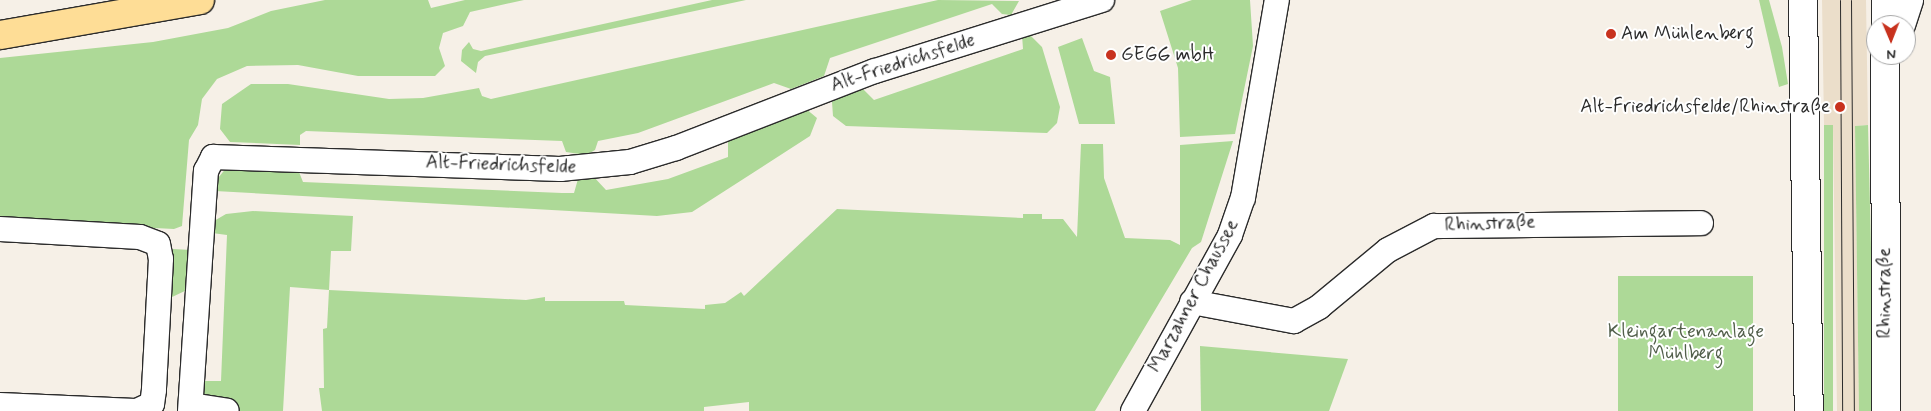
<!DOCTYPE html>
<meta charset="utf-8">
<style>
body{margin:0}
#map{position:relative;width:1931px;height:411px;overflow:hidden;background:#f6f0e7;font-family:Mynerve,sans-serif}
div>[style]{position:absolute}
[style*='--x']{left:calc(var(--x)*1px);top:calc(var(--y)*1px);width:calc(var(--w)*1px);rotate:calc(var(--a)*1deg)}
.built>*{inset:0;background:#ebdeca}
.green>*{inset:0;background:#add997;transform-origin:0 0}
.roads{filter:drop-shadow(1px 0 #2b2b2b) drop-shadow(-1px 0 #2b2b2b) drop-shadow(0 1px #2b2b2b) drop-shadow(0 -1px #2b2b2b)}
.minor>*{height:24px;margin:-12px;padding:0 12px;transform-origin:12px;border-radius:12px;background:#fff}
.secondary>*{height:28px;margin:-14px;padding:0 14px;transform-origin:14px;border-radius:14px;background:#fff}
.primary>*{height:28px;margin:-14px;padding:0 14px;transform-origin:14px;border-radius:14px;background:#fedd96}
.tram>*{height:1px;margin:-0.5px;padding:0 0.5px;transform-origin:0.5px;border-radius:0.5px;background:#2b2b2b}
.dots>*{width:14px;height:14px;translate:-50% -50%;box-sizing:border-box;border:2px solid #fff;border-radius:50%}
span{translate:-50% -50%;white-space:nowrap;text-align:center;line-height:1.15;-webkit-text-stroke:4px #fff;paint-order:stroke}
.poi-label{font-size:19px;color:#2b2b2b}
.left{translate:0 -50%;text-align:left}
.right{translate:-100% -50%;text-align:right}
.street-label{font-size:19px;color:#2b2b2b}
.park-label{font-size:19px;color:#525f4b}
.north{position:absolute;left:1866px;top:15px;width:50px;height:50px;box-sizing:border-box;background:#fff;border:1px solid #aaa;border-radius:50%;rotate:179deg;font-size:14px;font-weight:700;line-height:20px;text-align:center;color:#2b2b2b}
.north::after{content:'';display:block;margin:auto;width:18px;height:22px;background:#c8321e;clip-path:polygon(50% 0,100% 100%,50% 72%,0 100%)}
</style>
<div id="map">
<div class="built">
<i style="clip-path:polygon(1822px 0,1866px 0,1868px 125px,1855px 126px,1859px 411px,1837px 411px,1833px 126px,1824px 125px)"></i>
</div>
<div class="green">
<i style="clip-path:polygon(325px 0,428px 0,431px 8px,465px 0,524px 0,470px 12px,463px 26px,443px 33px,439px 48px,445px 66px,435px 76px,358px 76px,298px 65px,247px 66px,217px 79px,202px 99px,198px 125px,189px 140px,182px 226px,174px 229px,0 220px,0 58px,153px 42px,228px 28px,271px 11px)"></i>
<i style="clip-path:polygon(712px 0,746px 0,485px 56px,478px 62px,476px 73px,461px 61px,462px 50px,469px 42px,473px 49px,481px 51px)"></i>
<i style="clip-path:polygon(938px 0,1019px 1px,1011px 15px,1002px 14px,992px 4px,830px 58px,824px 76px,791px 89px,774px 83px,638px 133px,598px 141px,595px 150px,586px 155px,566px 152px,562px 141px,306px 131px,300px 135px,300px 145px,230px 142px,220px 129px,222px 104px,251px 84px,288px 84px,389px 99px,423px 98px,479px 88px,482px 96px,491px 99px)"></i>
<i style="clip-path:polygon(1192px 0,1250px 0,1253px 46px,1235px 134px,1180px 137px,1178px 68px,1160px 11px)"></i>
<i style="clip-path:polygon(1759px 0,1769px 0,1782px 47px,1788px 84px,1779px 87px)"></i>
<i style="clip-path:polygon(1028px 33px,1042px 47px,1060px 107px,1057px 123px,1047px 133px,846px 126px,833px 116px,832px 102px,838px 95px,862px 88px,874px 100px,1023px 49px,1022px 35px)"></i>
<i style="clip-path:polygon(1082px 38px,1094px 71px,1110px 77px,1115px 124px,1079px 124px,1058px 47px)"></i>
<i style="clip-path:polygon(805px 108px,817px 118px,810px 136px,692px 212px,657px 216px,215px 191px,214px 183px,227px 167px,297px 167px,303px 182px,562px 193px,574px 193px,578px 179px,592px 175px,606px 190px,668px 179px,728px 157px,728px 140px)"></i>
<i style="left:1824px;top:125px;width:9px;height:286px"></i>
<i style="clip-path:polygon(1868px 125px,1875px 411px,1859px 411px,1855px 126px)"></i>
<i style="clip-path:polygon(1233px 141px,1201px 242px,1192px 248px,1095px 411px,749px 411px,749px 402px,704px 407px,704px 411px,322px 411px,319px 388px,324px 388px,323px 329px,327px 328px,329px 290px,290px 287px,283px 411px,234px 411px,203px 395px,204px 381px,221px 381px,227px 235px,212px 233px,214px 221px,226px 214px,253px 211px,353px 216px,351px 251px,331px 251px,329px 290px,526px 300px,545px 297px,545px 301px,624px 301px,625px 305px,705px 309px,705px 305px,725px 303px,741px 292px,744px 296px,837px 209px,1023px 218px,1023px 214px,1042px 214px,1042px 219px,1063px 219px,1077px 237px,1081px 144px,1103px 144px,1104px 178px,1125px 238px,1170px 240px,1180px 245px,1180px 145px)"></i>
<i style="clip-path:polygon(173px 249px,191px 250px,189px 289px,170px 298px)"></i>
<i style="left:1618px;top:276px;width:135px;height:135px"></i>
<i style="clip-path:polygon(1200px 346px,1348px 359px,1329px 411px,1201px 411px)"></i>
</div>
<div class="roads">
<div class="minor">
<i style="--x:0;--y:229;--w:140;--a:3.3"></i>
<i style="--x:140;--y:237;--w:19;--a:21"></i>
<i style="--x:158;--y:244;--w:15;--a:79"></i>
<i style="--x:161;--y:259;--w:131;--a:93.1"></i>
<i style="--x:154;--y:390;--w:14;--a:98"></i>
<i style="--x:152;--y:404;--w:17;--a:155"></i>
<i style="--x:1192;--y:302;--w:104;--a:10.6"></i>
<i style="--x:1294;--y:321;--w:29;--a:-29"></i>
<i style="--x:1319;--y:307;--w:89;--a:-39.6"></i>
<i style="--x:1388;--y:250;--w:52;--a:-27.6"></i>
<i style="--x:1434;--y:226;--w:267;--a:-0.6"></i>
<i style="--x:0;--y:405;--w:135;--a:2.5"></i>
<i style="--x:191;--y:405;--w:36;--a:9"></i>
<i style="--x:190;--y:411;--w:241;--a:-86.2"></i>
<i style="--x:206;--y:171;--w:16;--a:-63"></i>
<i style="--x:213;--y:157;--w:347;--a:2"></i>
<i style="--x:560;--y:169;--w:70;--a:-5.7"></i>
<i style="--x:630;--y:162;--w:48;--a:-16.9"></i>
<i style="--x:676;--y:148;--w:213;--a:-21.2"></i>
<i style="--x:875;--y:71;--w:238;--a:-17.4"></i>
<i style="--x:1133;--y:411;--w:201;--a:-61.1"></i>
<i style="--x:1230;--y:235;--w:39;--a:-71"></i>
<i style="--x:1243;--y:198;--w:201;--a:-80.3"></i>
</div>
<div class="secondary">
<i style="--x:1803;--y:0;--w:411;--a:89.2"></i>
<i style="--x:1886;--y:25;--w:25;--a:-90"></i>
<i style="--x:1901;--y:25;--w:26;--a:-72"></i>
<i style="--x:1885;--y:55;--w:356;--a:89.8"></i>
</div>
<div class="primary">
<i style="--x:0;--y:35;--w:203;--a:-9.9"></i>
</div>
</div>
<div class="tram">
<i style="--x:1840;--y:0;--w:411;--a:89.7"></i>
<i style="--x:1851;--y:0;--w:411;--a:89.6"></i>
</div>
<div class="dots">
<i style="left:1611px;top:34px;background:#c8321e"></i>
<i style="left:1111px;top:55px;background:#c8321e"></i>
<i style="left:1840px;top:107px;background:#c8321e"></i>
</div>
<div class="poi-label">
<span class="left" style="left:1621px;top:34px">Am Mühlenberg</span>
<span class="left" style="left:1121px;top:55px">GEGG mbH</span>
<span class="right" style="left:1830px;top:107px">Alt-Friedrichsfelde/Rhinstraße</span>
</div>
<div class="street-label">
<span style="left:903px;top:63px;rotate:-18deg">Alt-Friedrichsfelde</span>
<span style="left:501px;top:165px;rotate:2deg">Alt-Friedrichsfelde</span>
<span style="left:1490px;top:224px;rotate:-2deg">Rhinstraße</span>
<span style="left:1885px;top:293px;rotate:-90deg">Rhinstraße</span>
<span style="left:1194px;top:296px;rotate:-62deg">Marzahner Chaussee</span>
</div>
<div class="park-label">
<span style="left:1686px;top:343px">Kleingartenanlage<br>Mühlberg</span>
</div>
<div class="north">N</div>
</div>
